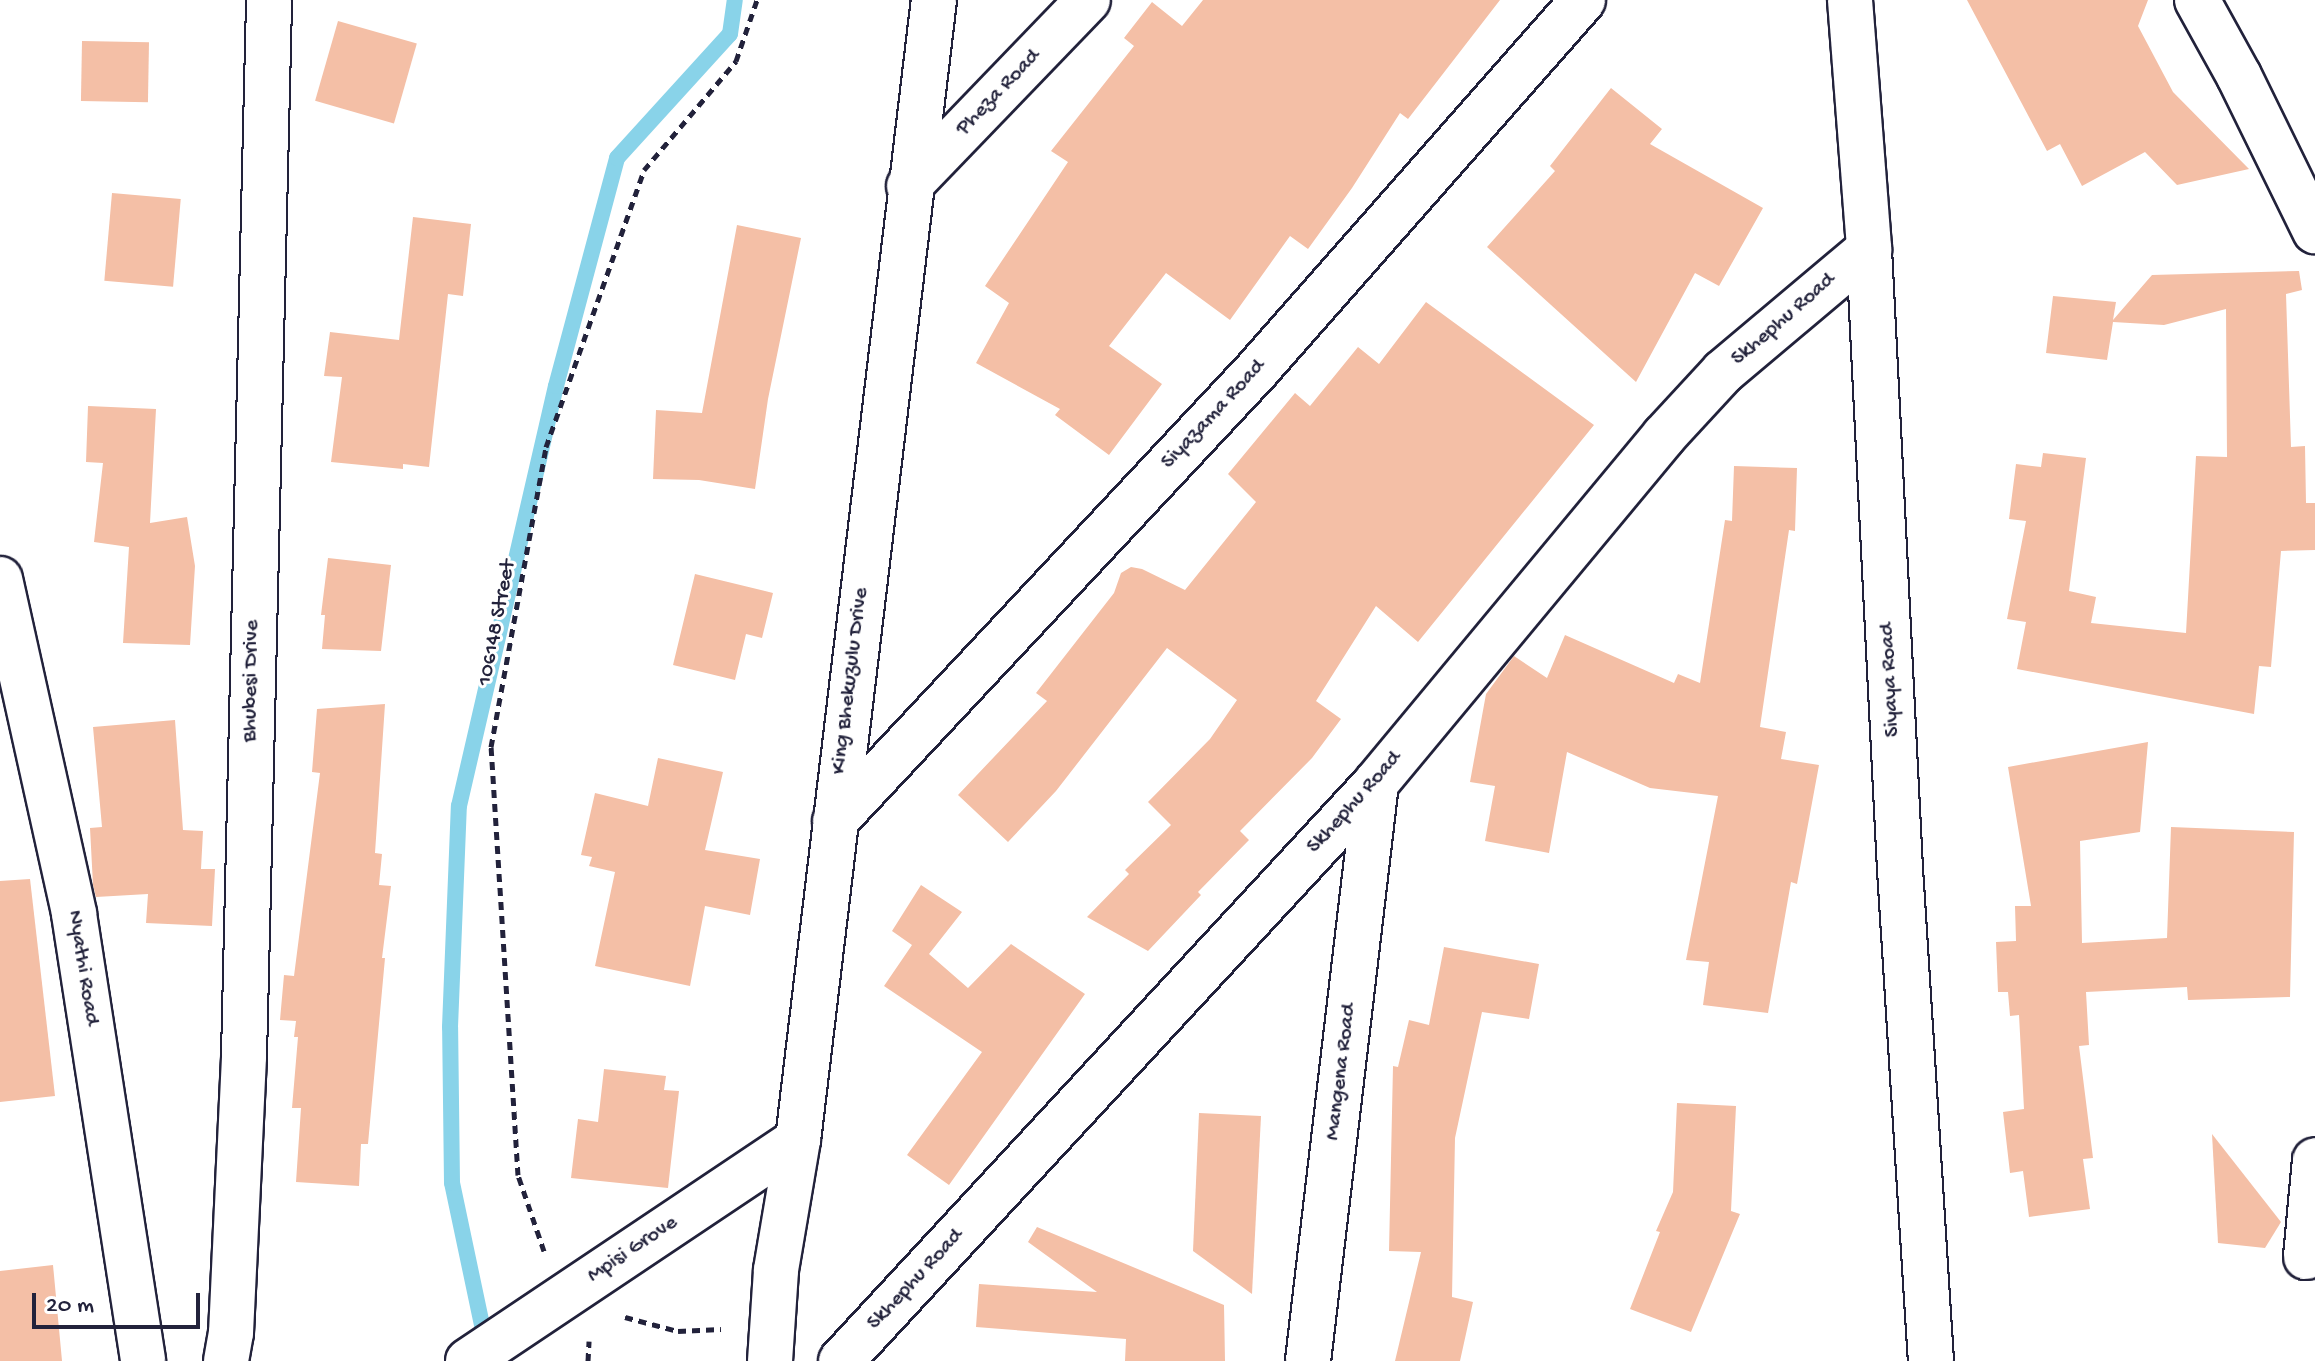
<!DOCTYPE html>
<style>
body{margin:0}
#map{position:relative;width:2315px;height:1361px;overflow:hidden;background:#fff;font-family:"Gochi Hand",sans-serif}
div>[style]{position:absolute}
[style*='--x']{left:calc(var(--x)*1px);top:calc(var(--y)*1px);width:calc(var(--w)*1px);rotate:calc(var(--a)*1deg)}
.stream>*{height:16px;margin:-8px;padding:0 8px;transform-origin:8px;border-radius:8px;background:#89d3e9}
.building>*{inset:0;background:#f4bfa6;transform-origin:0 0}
.path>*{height:5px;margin-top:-2.5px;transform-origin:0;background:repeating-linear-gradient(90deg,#22223b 0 8px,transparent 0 14px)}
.roads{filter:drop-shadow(2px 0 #22223b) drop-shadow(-2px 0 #22223b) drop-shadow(0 2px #22223b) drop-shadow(0 -2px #22223b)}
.minor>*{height:44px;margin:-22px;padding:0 22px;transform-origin:22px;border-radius:22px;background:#fff}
.tertiary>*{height:44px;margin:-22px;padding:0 22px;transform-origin:22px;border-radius:22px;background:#fff}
span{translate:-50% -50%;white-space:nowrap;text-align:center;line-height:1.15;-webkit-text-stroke:6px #fff;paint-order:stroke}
.street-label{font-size:22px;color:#22223b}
.scale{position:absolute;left:32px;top:1293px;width:168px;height:36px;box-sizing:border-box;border:4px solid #22223b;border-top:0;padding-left:10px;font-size:24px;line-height:28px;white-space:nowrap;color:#22223b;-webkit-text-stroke:6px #fff;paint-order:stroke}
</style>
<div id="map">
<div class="stream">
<i style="--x:486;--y:1344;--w:165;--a:-101.9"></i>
<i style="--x:452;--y:1183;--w:156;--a:-90.7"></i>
<i style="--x:450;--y:1027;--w:221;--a:-87.7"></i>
<i style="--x:459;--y:806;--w:431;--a:-77"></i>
<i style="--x:556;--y:386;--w:236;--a:-75"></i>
<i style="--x:617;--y:158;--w:168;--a:-47.7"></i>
<i style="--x:730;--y:34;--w:34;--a:-82"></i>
</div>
<div class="building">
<i style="clip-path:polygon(1203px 0,1500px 0,1408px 119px,1400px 113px,1352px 188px,1308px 249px,1290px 236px,1230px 320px,1166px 273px,1109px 346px,1162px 384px,1109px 455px,1055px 415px,1060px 409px,976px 363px,1009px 303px,985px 286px,1068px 162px,1051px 151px,1134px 46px,1124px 38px,1152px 2px,1182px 26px)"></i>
<i style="clip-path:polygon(1967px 0,2148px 0,2138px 26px,2173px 92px,2249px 169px,2177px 185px,2145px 152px,2082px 186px,2060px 144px,2047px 151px)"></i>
<i style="left:338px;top:21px;width:82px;height:83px;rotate:16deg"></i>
<i style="left:82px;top:41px;width:67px;height:60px;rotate:1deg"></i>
<i style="clip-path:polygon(1611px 88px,1662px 129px,1650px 144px,1763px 208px,1719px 286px,1695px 273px,1636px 382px,1487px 247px,1555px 171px,1550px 166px)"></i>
<i style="left:112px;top:193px;width:69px;height:88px;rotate:5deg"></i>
<i style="clip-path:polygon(413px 217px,471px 224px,463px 296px,448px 294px,429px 467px,403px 464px,403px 469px,331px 462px,342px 377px,324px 376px,330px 332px,399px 340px)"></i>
<i style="clip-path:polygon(737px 225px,801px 238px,768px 399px,755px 489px,699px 480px,653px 479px,656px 410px,702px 413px)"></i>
<i style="clip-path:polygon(2299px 271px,2302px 290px,2286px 294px,2291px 447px,2305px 446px,2306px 503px,2315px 503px,2315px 550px,2281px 551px,2271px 667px,2259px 666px,2254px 714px,2017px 669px,2026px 622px,2007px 619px,2026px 521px,2009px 519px,2016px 464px,2041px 467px,2043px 453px,2086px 458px,2069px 591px,2096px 597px,2091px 623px,2186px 633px,2196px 456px,2227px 457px,2226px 309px,2164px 325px,2113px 322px,2107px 360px,2046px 353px,2053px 296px,2116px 302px,2113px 320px,2152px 275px)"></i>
<i style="clip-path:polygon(1426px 302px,1594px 425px,1418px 642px,1376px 606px,1316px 701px,1341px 719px,1312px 758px,1240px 831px,1249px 840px,1198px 892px,1201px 895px,1148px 951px,1087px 917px,1129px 874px,1125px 870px,1171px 825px,1148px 802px,1210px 739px,1237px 700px,1167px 648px,1056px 791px,1008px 842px,958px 795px,1047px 701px,1036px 693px,1114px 593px,1121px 573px,1131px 567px,1142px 569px,1185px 590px,1256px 502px,1228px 474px,1295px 393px,1310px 406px,1358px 347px,1379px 364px)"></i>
<i style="clip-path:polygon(88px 406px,156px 409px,150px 523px,187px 517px,195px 566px,190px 645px,123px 643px,129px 547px,94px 542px,103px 463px,86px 462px)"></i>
<i style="clip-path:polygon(1734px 466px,1797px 468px,1795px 531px,1789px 530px,1760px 727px,1786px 732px,1781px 759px,1819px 765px,1797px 884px,1791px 882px,1768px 1013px,1703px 1005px,1709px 962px,1686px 960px,1718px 796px,1650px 788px,1567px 752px,1549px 853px,1485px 841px,1495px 786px,1470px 782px,1486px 694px,1514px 656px,1547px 678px,1565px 635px,1674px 683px,1678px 674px,1700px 683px,1725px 520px,1732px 521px)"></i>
<i style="clip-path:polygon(328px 558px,391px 565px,381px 651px,322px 649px,325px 615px,321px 615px)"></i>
<i style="clip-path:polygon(695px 574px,773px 593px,762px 638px,746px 634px,735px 680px,673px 665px)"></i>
<i style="clip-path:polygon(385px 704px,375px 853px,382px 854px,379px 885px,391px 886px,382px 958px,385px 958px,368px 1144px,361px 1144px,359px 1186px,296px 1182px,301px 1108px,292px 1108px,298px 1037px,294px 1037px,296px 1021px,280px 1020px,284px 975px,294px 976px,320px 773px,312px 772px,317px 709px)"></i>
<i style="clip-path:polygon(175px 720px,183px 830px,203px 831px,201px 869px,215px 869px,212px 926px,146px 923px,148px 894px,96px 897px,93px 885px,90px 828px,102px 827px,93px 727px)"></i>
<i style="clip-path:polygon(2148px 742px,2140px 832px,2080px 841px,2082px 943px,2167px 938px,2171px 827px,2294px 832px,2290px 997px,2188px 1000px,2187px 987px,2086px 992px,2089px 1045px,2079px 1046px,2093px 1158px,2083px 1159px,2090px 1209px,2029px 1217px,2023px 1171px,2010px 1173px,2003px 1112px,2024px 1109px,2019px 1015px,2010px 1016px,2008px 992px,1998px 992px,1996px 942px,2016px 941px,2015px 906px,2031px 906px,2008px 767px)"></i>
<i style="clip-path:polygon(658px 758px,723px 772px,705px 850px,760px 859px,750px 915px,705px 906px,690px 986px,595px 966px,615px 872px,589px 866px,592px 857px,581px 855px,595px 793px,648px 806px)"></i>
<i style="clip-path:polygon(30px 879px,55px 1096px,0 1102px,0 881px)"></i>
<i style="clip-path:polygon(921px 885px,962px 912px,929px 954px,968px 988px,1011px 944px,1085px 994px,949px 1185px,907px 1155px,982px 1052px,884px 986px,912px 945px,892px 931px)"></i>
<i style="clip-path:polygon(1444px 947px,1539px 964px,1529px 1019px,1482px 1012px,1455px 1138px,1452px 1297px,1473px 1302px,1460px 1361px,1395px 1361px,1421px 1252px,1389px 1251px,1393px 1066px,1398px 1067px,1409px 1020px,1429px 1025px)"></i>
<i style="clip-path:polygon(604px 1069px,666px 1076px,664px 1090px,679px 1091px,668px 1188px,571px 1178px,578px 1119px,598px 1122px)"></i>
<i style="clip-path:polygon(1677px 1103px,1736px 1106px,1731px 1211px,1740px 1214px,1691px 1332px,1630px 1309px,1660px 1232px,1656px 1231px,1673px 1192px)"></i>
<i style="clip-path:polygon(1199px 1113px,1261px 1116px,1252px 1294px,1193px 1251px)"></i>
<i style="clip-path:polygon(2212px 1134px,2281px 1222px,2265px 1248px,2218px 1243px)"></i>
<i style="clip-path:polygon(1037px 1227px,1224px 1305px,1225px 1361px,1125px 1361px,1126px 1339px,976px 1327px,979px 1284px,1097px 1292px,1028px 1242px)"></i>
<i style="clip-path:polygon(53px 1265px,62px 1361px,0 1361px,0 1271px)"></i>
</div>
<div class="path">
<i style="--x:544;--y:1251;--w:80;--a:-108.9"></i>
<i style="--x:518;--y:1175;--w:429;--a:-93.6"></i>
<i style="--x:491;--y:747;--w:305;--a:-79.6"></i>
<i style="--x:546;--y:447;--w:294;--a:-70.5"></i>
<i style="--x:644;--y:170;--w:143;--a:-49.8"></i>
<i style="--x:736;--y:61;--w:65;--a:-71"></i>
<i style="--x:625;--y:1317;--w:55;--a:14.8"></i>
<i style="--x:678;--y:1331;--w:43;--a:-2.7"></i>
<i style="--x:588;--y:1361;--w:20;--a:-87"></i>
</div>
<div class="roads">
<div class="minor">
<i style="--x:1850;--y:0;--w:250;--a:85.6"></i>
<i style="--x:1869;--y:249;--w:621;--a:87.14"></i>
<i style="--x:1900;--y:869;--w:493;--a:86.4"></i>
<i style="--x:2197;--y:0;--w:87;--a:61.1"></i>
<i style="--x:2239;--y:76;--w:173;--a:63.9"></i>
<i style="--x:909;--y:186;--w:258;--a:-46.1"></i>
<i style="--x:0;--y:579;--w:343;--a:77.5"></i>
<i style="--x:74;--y:914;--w:452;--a:81.2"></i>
<i style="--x:835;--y:821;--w:618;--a:-46.9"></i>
<i style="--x:1257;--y:370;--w:493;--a:-48.6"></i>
<i style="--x:2306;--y:1257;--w:97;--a:-84.7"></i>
<i style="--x:226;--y:1361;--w:28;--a:-80"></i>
<i style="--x:231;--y:1333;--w:277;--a:-87.3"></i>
<i style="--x:244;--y:1056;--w:1056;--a:-88.64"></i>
<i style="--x:468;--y:1361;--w:397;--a:-33.8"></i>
<i style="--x:841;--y:1361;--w:788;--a:-47.21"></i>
<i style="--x:1376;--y:783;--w:451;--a:-50.3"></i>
<i style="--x:1664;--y:436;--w:87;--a:-47.3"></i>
<i style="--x:1723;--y:372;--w:191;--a:-40.1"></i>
<i style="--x:1308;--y:1361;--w:582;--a:-83.29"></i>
</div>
<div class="tertiary">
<i style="--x:770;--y:1361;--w:91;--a:-86.2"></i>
<i style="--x:776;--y:1270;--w:132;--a:-80.4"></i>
<i style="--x:798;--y:1140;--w:1148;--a:-83.2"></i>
</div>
</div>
<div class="street-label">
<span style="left:999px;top:93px;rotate:-46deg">Pheza Road</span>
<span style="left:1784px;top:320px;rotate:-41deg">Skhephu Road</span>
<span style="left:1214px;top:415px;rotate:-47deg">Siyazama Road</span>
<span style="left:498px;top:623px;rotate:-79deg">106148 Street</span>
<span style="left:1891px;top:680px;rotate:-93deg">Siyaya Road</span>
<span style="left:252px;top:681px;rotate:-89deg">Bhubesi Drive</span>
<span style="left:851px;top:681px;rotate:-83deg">King Bhekuzulu Drive</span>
<span style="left:1355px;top:803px;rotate:-48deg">Skhephu Road</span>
<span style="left:82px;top:968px;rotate:81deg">Nyathi Road</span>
<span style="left:1342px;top:1072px;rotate:-83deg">Mangena Road</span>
<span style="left:633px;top:1250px;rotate:-34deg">Mpisi Grove</span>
<span style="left:916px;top:1280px;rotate:-47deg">Skhephu Road</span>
</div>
<div class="scale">20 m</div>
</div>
